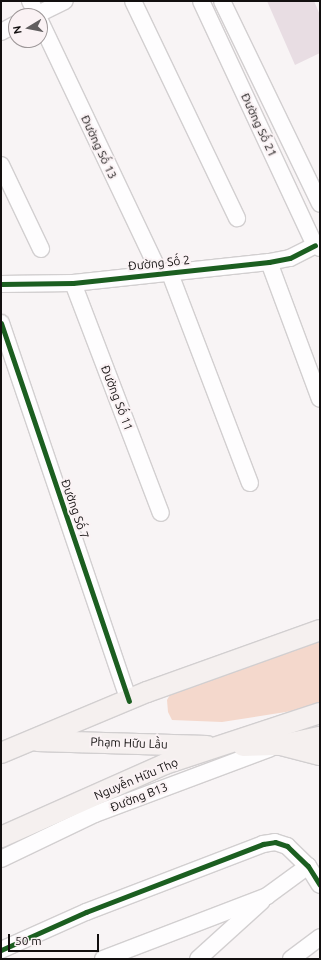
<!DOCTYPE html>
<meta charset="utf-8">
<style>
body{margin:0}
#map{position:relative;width:321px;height:960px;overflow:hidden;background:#f8f4f5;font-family:Ubuntu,sans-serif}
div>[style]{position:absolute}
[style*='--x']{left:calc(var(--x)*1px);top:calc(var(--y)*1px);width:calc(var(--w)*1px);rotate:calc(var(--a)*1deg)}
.green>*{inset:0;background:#f4d8cc}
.building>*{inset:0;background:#e8dde3}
.roads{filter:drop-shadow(1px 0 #d2cfd0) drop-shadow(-1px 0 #d2cfd0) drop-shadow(0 1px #d2cfd0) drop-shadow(0 -1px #d2cfd0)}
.minor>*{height:16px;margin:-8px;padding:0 8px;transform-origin:8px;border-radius:8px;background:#fefdfe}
.major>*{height:20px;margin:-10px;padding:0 10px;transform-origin:10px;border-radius:10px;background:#f5f0ef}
.cycleway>*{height:5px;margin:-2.5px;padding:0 2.5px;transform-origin:2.5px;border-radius:2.5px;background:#1b5e20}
span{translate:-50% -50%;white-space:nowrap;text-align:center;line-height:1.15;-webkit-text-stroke:4px #faf2f4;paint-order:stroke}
.street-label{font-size:12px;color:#120f0f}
.frame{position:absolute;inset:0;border:2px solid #120f0f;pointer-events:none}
.north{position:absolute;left:8px;top:8px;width:40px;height:40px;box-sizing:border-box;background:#faf2f4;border:1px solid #9d9798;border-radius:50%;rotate:260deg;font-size:11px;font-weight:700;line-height:16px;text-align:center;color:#120f0f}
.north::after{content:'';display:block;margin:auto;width:14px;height:18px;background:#625f60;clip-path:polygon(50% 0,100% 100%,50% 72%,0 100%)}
.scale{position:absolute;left:8px;top:934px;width:91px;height:18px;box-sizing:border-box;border:2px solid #120f0f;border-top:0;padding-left:5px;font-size:12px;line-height:14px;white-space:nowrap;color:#120f0f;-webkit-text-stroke:3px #faf2f4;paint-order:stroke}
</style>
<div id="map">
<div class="green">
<i style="clip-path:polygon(320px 640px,320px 703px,292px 711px,222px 722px,172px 720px,168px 712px,167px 700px,171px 693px)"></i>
</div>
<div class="building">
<i style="clip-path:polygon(267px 1px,314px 1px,320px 15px,320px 53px,295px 65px)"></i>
</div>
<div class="roads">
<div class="minor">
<i style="--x:30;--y:1;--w:17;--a:62"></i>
<i style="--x:133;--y:1;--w:241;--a:64.4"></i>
<i style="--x:201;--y:1;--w:269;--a:65"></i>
<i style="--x:315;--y:245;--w:6;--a:31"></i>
<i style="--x:222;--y:1;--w:225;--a:64.2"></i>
<i style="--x:34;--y:16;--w:34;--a:-26"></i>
<i style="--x:40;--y:21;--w:278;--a:64.6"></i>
<i style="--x:1;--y:32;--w:17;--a:-28"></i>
<i style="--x:1;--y:165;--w:93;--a:64.5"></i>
<i style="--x:269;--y:262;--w:146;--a:69.6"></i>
<i style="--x:169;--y:271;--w:227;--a:69.1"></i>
<i style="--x:73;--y:283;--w:246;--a:69.1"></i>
<i style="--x:1;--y:284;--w:72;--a:-0.8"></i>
<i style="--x:73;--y:283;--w:197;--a:-6.1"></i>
<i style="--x:269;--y:262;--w:21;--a:-11"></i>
<i style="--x:290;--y:258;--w:28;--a:-27"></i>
<i style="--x:1;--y:323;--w:399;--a:71.3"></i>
<i style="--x:1;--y:859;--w:104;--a:-25.6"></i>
<i style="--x:95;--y:814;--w:186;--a:-20.5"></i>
<i style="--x:1;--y:950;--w:93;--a:-24.1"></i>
<i style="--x:86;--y:912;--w:190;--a:-21"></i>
<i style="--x:263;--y:844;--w:12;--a:-9"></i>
<i style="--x:275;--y:842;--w:13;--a:18"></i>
<i style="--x:287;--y:846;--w:29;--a:44"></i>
<i style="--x:308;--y:866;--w:22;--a:58"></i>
<i style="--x:103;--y:959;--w:176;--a:-21"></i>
<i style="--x:267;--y:896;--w:51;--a:-36.2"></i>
<i style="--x:198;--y:959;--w:86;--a:-42.2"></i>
<i style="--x:291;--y:959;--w:36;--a:-37"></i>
</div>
<div class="major">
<i style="--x:37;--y:741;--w:170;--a:1.7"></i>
<i style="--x:281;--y:745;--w:40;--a:14.4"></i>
<i style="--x:243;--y:746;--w:38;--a:-2"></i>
<i style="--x:281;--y:745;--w:40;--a:-12"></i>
<i style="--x:1;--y:753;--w:158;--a:-22.7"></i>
<i style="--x:147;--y:692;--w:184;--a:-19.7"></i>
<i style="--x:1;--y:837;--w:180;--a:-24"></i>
<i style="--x:165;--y:764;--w:163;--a:-18.2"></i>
</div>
</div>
<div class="cycleway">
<i style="--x:1;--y:284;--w:72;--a:-0.8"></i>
<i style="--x:73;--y:283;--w:197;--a:-6.1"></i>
<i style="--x:269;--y:262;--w:21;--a:-11"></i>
<i style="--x:290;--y:258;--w:28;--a:-27"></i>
<i style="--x:1;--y:323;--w:399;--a:71.3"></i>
<i style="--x:1;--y:950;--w:93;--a:-24.1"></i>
<i style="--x:86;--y:912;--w:190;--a:-21"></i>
<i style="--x:263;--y:844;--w:12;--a:-9"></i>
<i style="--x:275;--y:842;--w:13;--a:18"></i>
<i style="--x:287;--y:846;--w:29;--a:44"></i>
<i style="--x:308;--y:866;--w:22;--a:58"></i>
</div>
<div class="street-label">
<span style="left:259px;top:125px;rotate:65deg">Đường Số 21</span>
<span style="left:99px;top:147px;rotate:65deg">Đường Số 13</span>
<span style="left:159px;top:263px;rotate:-6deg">Đường Số 2</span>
<span style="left:117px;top:398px;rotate:69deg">Đường Số 11</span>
<span style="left:75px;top:509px;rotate:71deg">Đường Số 7</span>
<span style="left:129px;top:743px;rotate:2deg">Phạm Hữu Lầu</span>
<span style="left:136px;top:779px;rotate:-23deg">Nguyễn Hữu Thọ</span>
<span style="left:139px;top:797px;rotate:-21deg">Đường B13</span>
</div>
<div class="frame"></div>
<div class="north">N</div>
<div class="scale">50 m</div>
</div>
